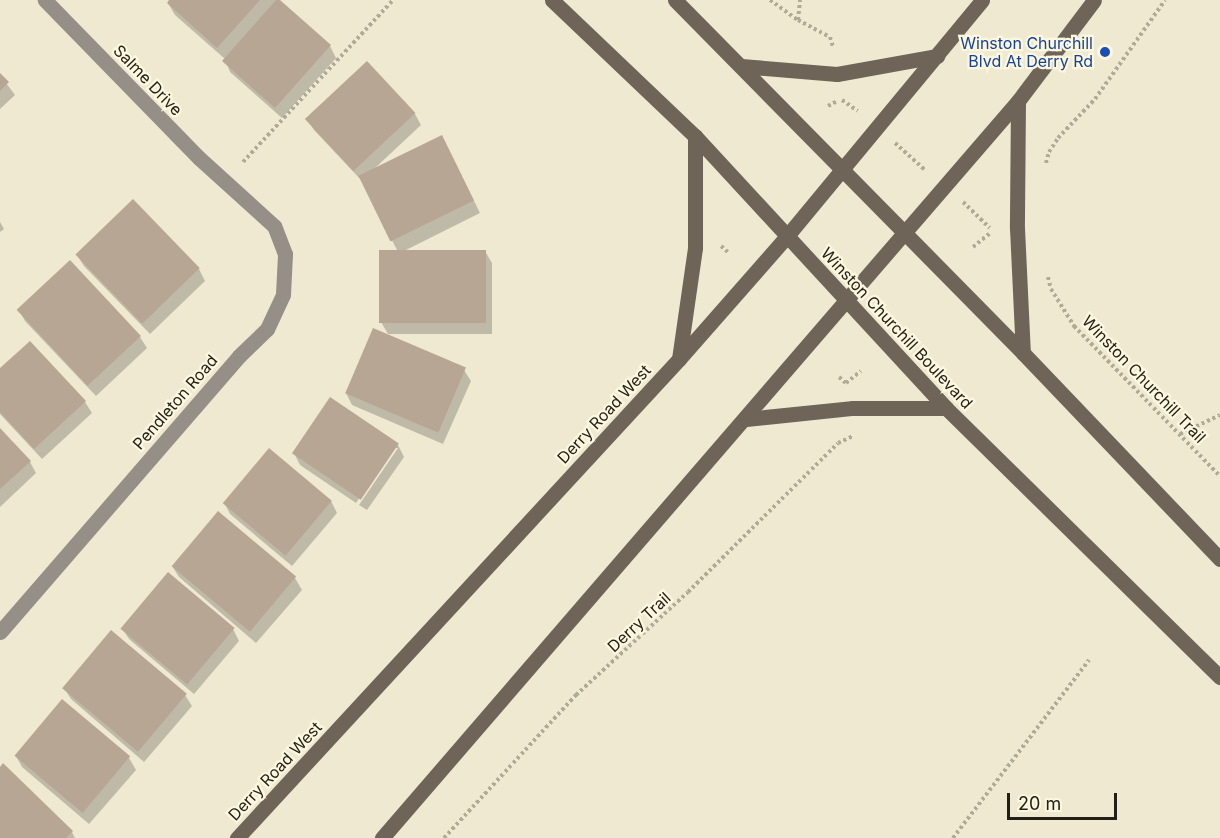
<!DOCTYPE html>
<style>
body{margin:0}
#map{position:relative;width:1220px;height:838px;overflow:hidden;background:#efe9d1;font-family:Inter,sans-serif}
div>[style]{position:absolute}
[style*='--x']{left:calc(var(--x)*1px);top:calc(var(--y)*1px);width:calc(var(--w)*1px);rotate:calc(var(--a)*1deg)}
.shadow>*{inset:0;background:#0003}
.building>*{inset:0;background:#b8a694;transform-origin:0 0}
.path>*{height:4px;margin-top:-2px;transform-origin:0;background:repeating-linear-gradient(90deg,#b0ab97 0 3px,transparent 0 6px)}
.street>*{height:15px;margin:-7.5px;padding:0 7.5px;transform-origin:7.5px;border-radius:7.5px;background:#968f87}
.secondary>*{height:15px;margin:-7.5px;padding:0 7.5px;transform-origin:7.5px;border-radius:7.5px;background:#6f6458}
.dots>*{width:16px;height:16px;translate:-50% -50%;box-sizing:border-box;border:3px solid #fcf7de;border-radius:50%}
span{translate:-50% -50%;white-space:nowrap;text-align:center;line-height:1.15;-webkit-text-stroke:4.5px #fcf7de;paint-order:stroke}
.transit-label{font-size:16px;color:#164399}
.right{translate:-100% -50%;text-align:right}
.street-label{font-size:16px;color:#211f16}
.scale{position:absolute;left:1007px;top:793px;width:110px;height:27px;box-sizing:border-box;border:3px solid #211f16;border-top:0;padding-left:8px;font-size:18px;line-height:21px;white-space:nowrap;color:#211f16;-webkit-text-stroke:4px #fcf7de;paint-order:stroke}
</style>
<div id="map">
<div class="shadow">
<i style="clip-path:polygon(171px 0,277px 0,330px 46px,336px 58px,282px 118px,230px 72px,225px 59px,175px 15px,168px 3px)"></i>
<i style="clip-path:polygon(0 75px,15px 95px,0 109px)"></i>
<i style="clip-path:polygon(415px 114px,421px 125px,374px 169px,448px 148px,480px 213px,402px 252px,485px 251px,492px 263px,492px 334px,388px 334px,381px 322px,398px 252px,362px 181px,314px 130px,307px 119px)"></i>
<i style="clip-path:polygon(133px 201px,199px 269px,205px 281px,150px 334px,84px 266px,77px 255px)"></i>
<i style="clip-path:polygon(0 222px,4px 229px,0 232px)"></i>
<i style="clip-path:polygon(19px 310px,140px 337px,147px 348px,96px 396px,25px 321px)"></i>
<i style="clip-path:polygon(30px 343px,85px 402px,92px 413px,42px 459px,0 414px,0 371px)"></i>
<i style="clip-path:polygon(464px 370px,471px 381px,443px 444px,352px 405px,346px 393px)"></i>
<i style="clip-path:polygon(0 430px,30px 462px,36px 473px,0 507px)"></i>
<i style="clip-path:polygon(398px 445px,404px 457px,367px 510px,359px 505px,398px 448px,394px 448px,356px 503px,300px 465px,294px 453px)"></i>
<i style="clip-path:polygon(331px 501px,337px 513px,292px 566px,230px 514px,224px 502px)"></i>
<i style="clip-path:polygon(218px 513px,295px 578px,302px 590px,256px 643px,179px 577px,172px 566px)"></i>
<i style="clip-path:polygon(122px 628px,233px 629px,239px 641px,194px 694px,129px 639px)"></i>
<i style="clip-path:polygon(64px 688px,185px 695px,192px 706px,144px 762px,71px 699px)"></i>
<i style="clip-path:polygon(62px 701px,129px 758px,136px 770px,89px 824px,22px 767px,16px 756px)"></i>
<i style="clip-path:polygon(0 769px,72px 832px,75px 838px,0 838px)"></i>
</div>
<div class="building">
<i style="clip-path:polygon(169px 0,260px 0,217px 48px,167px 3px)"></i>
<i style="clip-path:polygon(276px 0,280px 0,331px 45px,275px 108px,222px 61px)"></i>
<i style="left:367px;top:61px;width:71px;height:85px;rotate:47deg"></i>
<i style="clip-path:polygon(0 73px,9px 82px,0 91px)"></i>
<i style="left:442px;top:135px;width:73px;height:93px;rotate:64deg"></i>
<i style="left:133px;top:199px;width:96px;height:80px;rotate:46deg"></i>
<i style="left:379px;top:250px;width:107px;height:73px"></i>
<i style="left:70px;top:260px;width:104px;height:73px;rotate:47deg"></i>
<i style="left:373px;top:328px;width:101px;height:71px;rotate:23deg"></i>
<i style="clip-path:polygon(30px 341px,86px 401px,34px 449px,0 412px,0 368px)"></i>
<i style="left:330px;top:397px;width:83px;height:68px;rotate:34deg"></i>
<i style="clip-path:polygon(0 428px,31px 461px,0 489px)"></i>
<i style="left:269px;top:448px;width:82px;height:72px;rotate:40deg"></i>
<i style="left:218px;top:511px;width:102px;height:72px;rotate:40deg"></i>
<i style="left:168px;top:572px;width:87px;height:74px;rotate:40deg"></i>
<i style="left:111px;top:630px;width:99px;height:76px;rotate:40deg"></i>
<i style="left:62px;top:699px;width:89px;height:74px;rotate:40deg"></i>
<i style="clip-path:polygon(3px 763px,73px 831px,66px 838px,0 838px,0 767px)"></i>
</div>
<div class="path">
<i style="--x:770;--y:0;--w:34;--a:36"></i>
<i style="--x:798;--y:20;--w:36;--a:28"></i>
<i style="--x:830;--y:37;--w:10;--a:73"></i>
<i style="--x:798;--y:20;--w:20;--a:-84"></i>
<i style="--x:842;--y:100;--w:19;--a:35"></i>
<i style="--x:828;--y:106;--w:10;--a:-29"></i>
<i style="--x:895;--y:143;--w:40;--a:42"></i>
<i style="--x:243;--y:162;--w:221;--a:-47.2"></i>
<i style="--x:1046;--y:163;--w:11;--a:-75"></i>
<i style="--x:1049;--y:152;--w:17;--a:-57"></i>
<i style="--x:1058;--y:138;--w:54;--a:-46.5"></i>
<i style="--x:1095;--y:99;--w:121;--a:-54.7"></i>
<i style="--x:963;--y:202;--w:37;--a:44"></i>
<i style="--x:721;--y:246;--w:9;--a:41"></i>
<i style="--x:973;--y:247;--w:22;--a:-39"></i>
<i style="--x:1048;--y:277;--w:12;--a:76"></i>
<i style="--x:1051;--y:289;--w:44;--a:58.1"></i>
<i style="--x:1074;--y:326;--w:209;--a:45.8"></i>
<i style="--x:839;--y:377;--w:9;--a:41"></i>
<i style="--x:846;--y:383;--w:19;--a:-39"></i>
<i style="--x:1180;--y:434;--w:44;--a:-25.4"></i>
<i style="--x:444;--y:838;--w:195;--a:-47.3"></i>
<i style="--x:576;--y:695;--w:152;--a:-42.6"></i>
<i style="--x:688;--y:592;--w:211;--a:-44.8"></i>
<i style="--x:838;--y:443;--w:17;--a:-25"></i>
<i style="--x:953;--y:838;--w:224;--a:-52.6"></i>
</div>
<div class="street">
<i style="--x:0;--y:632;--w:365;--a:-49.1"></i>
<i style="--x:239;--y:356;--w:39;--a:-44"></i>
<i style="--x:267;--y:329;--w:38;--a:-65"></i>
<i style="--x:283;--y:294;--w:40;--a:-87.1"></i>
<i style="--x:285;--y:254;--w:30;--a:-111"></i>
<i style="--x:274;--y:226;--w:101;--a:-137.8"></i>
<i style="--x:199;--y:158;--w:221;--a:-134.3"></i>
</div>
<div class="secondary">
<i style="--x:552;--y:0;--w:197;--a:43.6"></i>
<i style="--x:695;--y:136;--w:370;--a:47.3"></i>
<i style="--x:946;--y:408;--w:384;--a:44.5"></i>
<i style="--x:675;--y:0;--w:496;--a:45.4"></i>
<i style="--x:1023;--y:353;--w:285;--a:46.3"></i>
<i style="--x:741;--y:66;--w:96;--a:4.8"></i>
<i style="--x:837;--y:74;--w:102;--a:-10.2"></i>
<i style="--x:1018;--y:101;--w:127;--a:90.5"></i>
<i style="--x:1017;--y:228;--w:125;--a:87.3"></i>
<i style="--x:679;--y:359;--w:112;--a:-81.8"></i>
<i style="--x:695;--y:248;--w:112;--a:-90"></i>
<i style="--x:746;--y:419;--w:108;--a:-5.9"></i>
<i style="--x:853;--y:408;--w:93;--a:0"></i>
<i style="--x:237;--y:838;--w:652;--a:-47.3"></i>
<i style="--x:679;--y:359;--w:164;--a:-48.7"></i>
<i style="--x:787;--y:236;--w:306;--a:-50.4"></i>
<i style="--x:382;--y:838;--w:973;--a:-49.21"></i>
<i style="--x:1018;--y:101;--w:126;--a:-53"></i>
</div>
<div class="dots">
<i style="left:1105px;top:52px;background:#1a4fb4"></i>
</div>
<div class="transit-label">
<span class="right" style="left:1093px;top:52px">Winston Churchill<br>Blvd At Derry Rd</span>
</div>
<div class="street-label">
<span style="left:148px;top:80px;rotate:46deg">Salme Drive</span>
<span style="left:897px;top:328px;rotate:47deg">Winston Churchill Boulevard</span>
<span style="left:1144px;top:379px;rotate:46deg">Winston Churchill Trail</span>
<span style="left:175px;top:402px;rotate:-49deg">Pendleton Road</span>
<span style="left:604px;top:414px;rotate:-47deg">Derry Road West</span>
<span style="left:639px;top:622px;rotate:-43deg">Derry Trail</span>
<span style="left:275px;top:771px;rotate:-47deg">Derry Road West</span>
</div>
<div class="scale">20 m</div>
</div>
